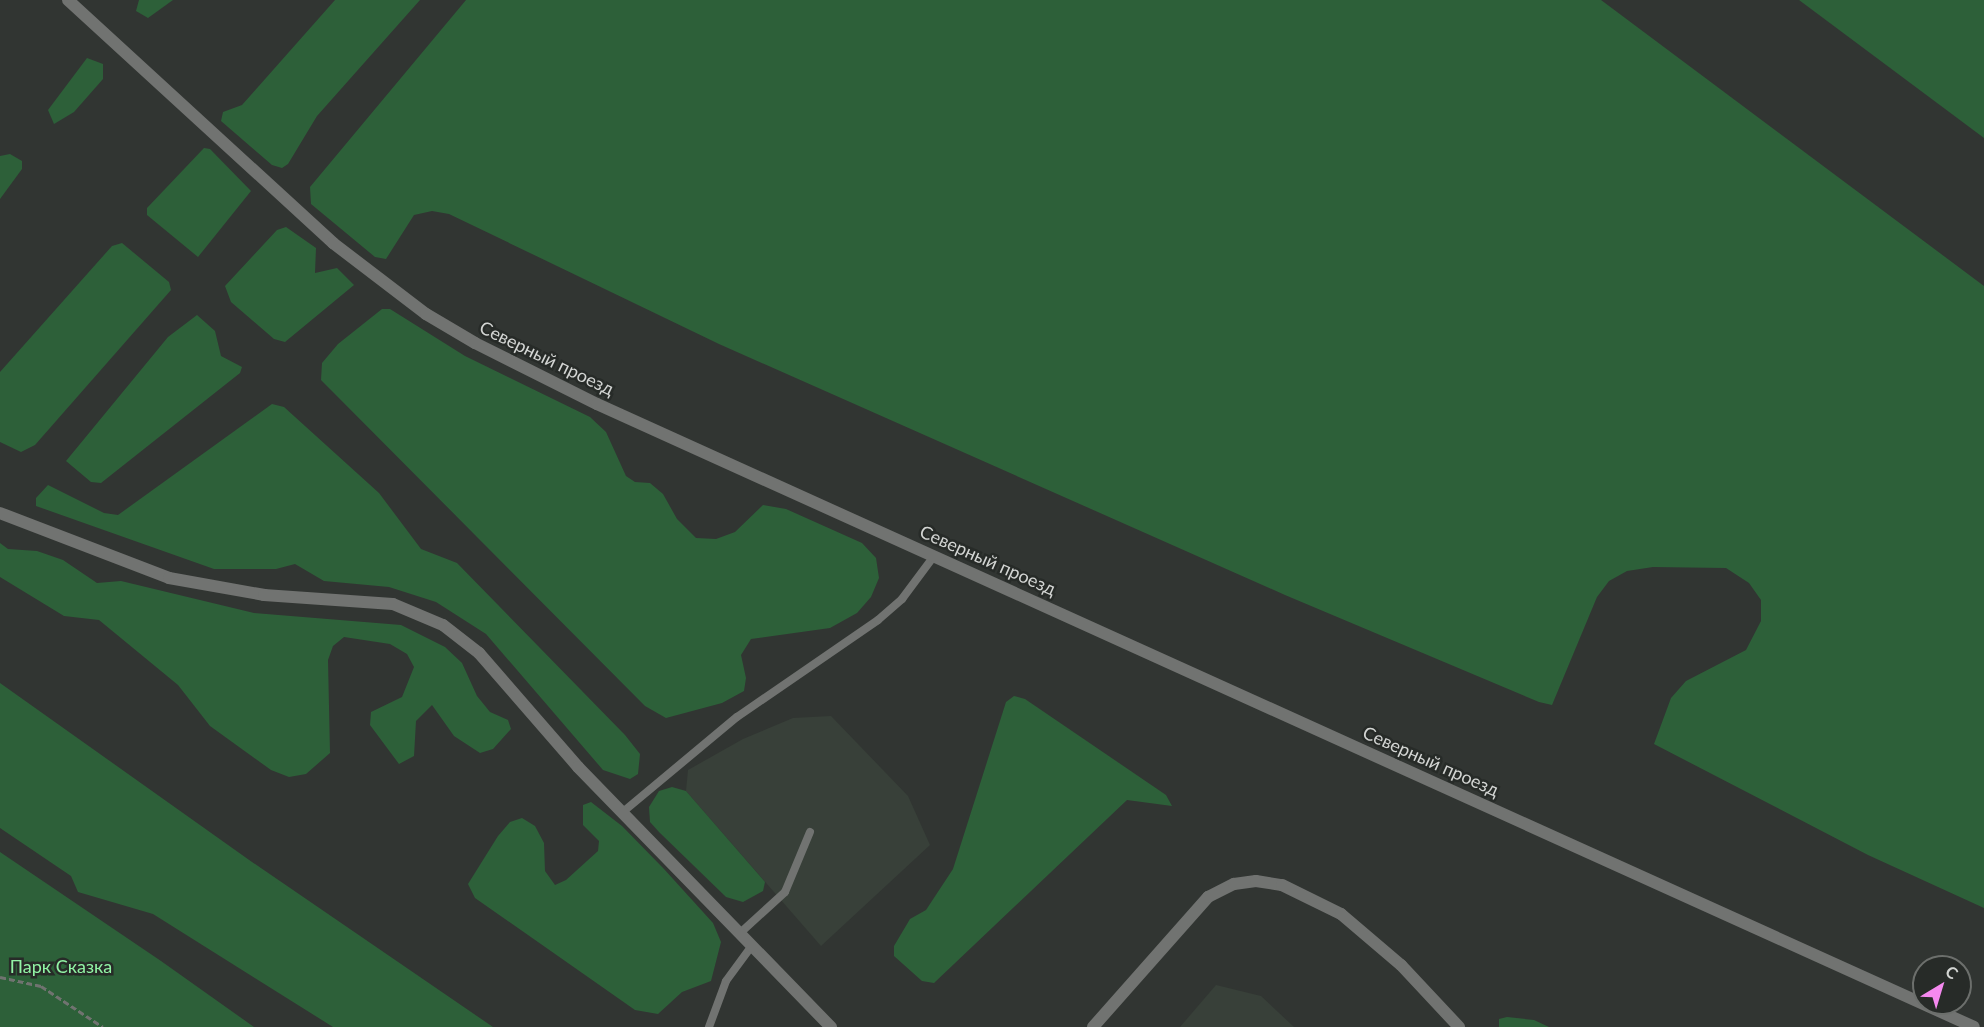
<!DOCTYPE html>
<meta charset="utf-8">
<style>
body{margin:0}
#map{position:relative;width:1984px;height:1027px;overflow:hidden;background:#313532;font-family:Lato,sans-serif}
div>[style]{position:absolute}
[style*='--x']{left:calc(var(--x)*1px);top:calc(var(--y)*1px);width:calc(var(--w)*1px);rotate:calc(var(--a)*1deg)}
.built>*{inset:0;background:#384039}
.green>*{inset:0;background:#2d6039}
.path>*{height:3px;margin-top:-1.5px;transform-origin:0;background:repeating-linear-gradient(90deg,#707370 0 6px,transparent 0 9px)}
.service>*{height:8px;margin:-4px;padding:0 4px;transform-origin:4px;border-radius:4px;background:#717371}
.minor>*{height:12px;margin:-6px;padding:0 6px;transform-origin:6px;border-radius:6px;background:#717371}
.tertiary>*{height:12px;margin:-6px;padding:0 6px;transform-origin:6px;border-radius:6px;background:#717371}
span{translate:-50% -50%;white-space:nowrap;text-align:center;line-height:1.15;-webkit-text-stroke:5px #272b28;paint-order:stroke}
.street-label{font-size:18px;color:#d3d5d3}
.park-label{font-size:18px;color:#92f4a5}
.north{position:absolute;left:1912px;top:955px;width:60px;height:60px;box-sizing:border-box;background:#272b28;border:2px solid #6c6f6c;border-radius:50%;rotate:38deg;font-size:16px;font-weight:700;line-height:24px;text-align:center;color:#d3d5d3}
.north::after{content:'';display:block;margin:auto;width:21px;height:27px;background:#f589ef;clip-path:polygon(50% 0,100% 100%,50% 72%,0 100%)}
</style>
<div id="map">
<div class="built">
<i style="clip-path:polygon(831px 716px,908px 796px,930px 845px,821px 946px,686px 791px,688px 770px,743px 739px,793px 718px)"></i>
<i style="clip-path:polygon(1216px 985px,1261px 996px,1294px 1027px,1180px 1027px)"></i>
</div>
<div class="green">
<i style="clip-path:polygon(139px 0,173px 0,148px 18px,136px 11px)"></i>
<i style="clip-path:polygon(335px 0,420px 0,317px 116px,288px 164px,282px 168px,272px 165px,221px 121px,223px 112px,242px 105px)"></i>
<i style="clip-path:polygon(466px 0,1601px 0,1984px 286px,1984px 908px,1868px 855px,1654px 744px,1671px 698px,1686px 681px,1746px 650px,1761px 621px,1761px 600px,1749px 583px,1726px 568px,1653px 567px,1627px 571px,1609px 581px,1597px 597px,1552px 705px,1539px 702px,1285px 595px,719px 344px,449px 214px,432px 211px,414px 215px,386px 259px,375px 257px,311px 204px,310px 187px)"></i>
<i style="clip-path:polygon(1799px 0,1984px 0,1984px 138px)"></i>
<i style="clip-path:polygon(87px 58px,103px 64px,103px 79px,74px 112px,54px 124px,48px 110px)"></i>
<i style="clip-path:polygon(204px 148px,210px 149px,251px 191px,198px 257px,147px 215px,147px 208px)"></i>
<i style="clip-path:polygon(10px 154px,22px 161px,22px 169px,0 199px,0 156px)"></i>
<i style="clip-path:polygon(286px 227px,316px 248px,315px 273px,337px 268px,354px 285px,285px 342px,274px 339px,231px 302px,225px 286px,277px 230px)"></i>
<i style="clip-path:polygon(122px 243px,169px 282px,171px 290px,35px 445px,21px 452px,0 442px,0 372px,112px 246px)"></i>
<i style="clip-path:polygon(382px 309px,390px 309px,465px 356px,590px 417px,606px 432px,626px 476px,635px 482px,650px 483px,663px 494px,677px 519px,696px 538px,716px 539px,735px 532px,763px 505px,786px 509px,862px 543px,876px 558px,879px 578px,871px 597px,857px 613px,830px 628px,751px 639px,741px 655px,746px 678px,744px 691px,722px 703px,666px 718px,645px 706px,321px 380px,322px 363px,338px 344px)"></i>
<i style="clip-path:polygon(197px 315px,215px 331px,221px 356px,242px 367px,240px 373px,101px 483px,91px 482px,66px 461px,168px 337px)"></i>
<i style="clip-path:polygon(272px 404px,284px 407px,379px 493px,421px 549px,457px 563px,625px 735px,640px 754px,638px 774px,630px 779px,603px 770px,486px 634px,436px 602px,389px 587px,324px 581px,295px 564px,276px 569px,214px 569px,36px 506px,36px 498px,48px 485px,104px 513px,118px 515px)"></i>
<i style="clip-path:polygon(0 543px,8px 549px,37px 551px,63px 560px,97px 583px,121px 581px,254px 613px,401px 625px,445px 647px,462px 663px,477px 696px,490px 712px,508px 720px,511px 729px,493px 749px,480px 753px,454px 736px,432px 705px,416px 721px,414px 756px,399px 764px,370px 725px,371px 712px,402px 697px,414px 667px,407px 654px,390px 644px,344px 637px,333px 646px,328px 660px,330px 753px,306px 774px,289px 777px,271px 770px,210px 726px,178px 685px,99px 620px,64px 616px,0 577px)"></i>
<i style="clip-path:polygon(0 683px,252px 862px,493px 1027px,333px 1027px,153px 914px,78px 892px,71px 876px,0 828px)"></i>
<i style="clip-path:polygon(1014px 696px,1025px 699px,1166px 795px,1172px 806px,1127px 800px,934px 983px,922px 981px,894px 956px,894px 946px,910px 919px,926px 910px,953px 869px,1006px 702px)"></i>
<i style="clip-path:polygon(672px 787px,686px 791px,765px 882px,763px 891px,743px 902px,726px 897px,659px 832px,650px 822px,649px 807px,659px 791px)"></i>
<i style="clip-path:polygon(591px 802px,622px 826px,664px 869px,713px 923px,721px 942px,711px 981px,682px 992px,658px 1014px,635px 1010px,475px 898px,468px 884px,498px 836px,510px 822px,522px 818px,535px 826px,544px 843px,545px 871px,555px 885px,566px 880px,598px 851px,599px 841px,583px 825px,583px 805px)"></i>
<i style="clip-path:polygon(0 852px,161px 961px,254px 1027px,0 1027px)"></i>
<i style="clip-path:polygon(1507px 1017px,1534px 1020px,1549px 1027px,1499px 1027px,1499px 1019px)"></i>
</div>
<div class="path">
<i style="--x:0;--y:977;--w:42;--a:12.4"></i>
<i style="--x:41;--y:986;--w:74;--a:33.5"></i>
</div>
<div class="service">
<i style="--x:624;--y:811;--w:147;--a:-39.8"></i>
<i style="--x:737;--y:717;--w:171;--a:-34.5"></i>
<i style="--x:878;--y:620;--w:32;--a:-41"></i>
<i style="--x:902;--y:599;--w:54;--a:-53.3"></i>
<i style="--x:739;--y:934;--w:62;--a:-42.4"></i>
<i style="--x:785;--y:892;--w:65;--a:-67.4"></i>
<i style="--x:709;--y:1027;--w:49;--a:-69.7"></i>
<i style="--x:726;--y:981;--w:42;--a:-53.7"></i>
</div>
<div class="minor">
<i style="--x:0;--y:513;--w:181;--a:21"></i>
<i style="--x:169;--y:578;--w:97;--a:10.1"></i>
<i style="--x:264;--y:595;--w:129;--a:4"></i>
<i style="--x:393;--y:604;--w:54;--a:22.8"></i>
<i style="--x:443;--y:625;--w:46;--a:37.9"></i>
<i style="--x:479;--y:653;--w:151;--a:49"></i>
<i style="--x:578;--y:767;--w:363;--a:45.8"></i>
<i style="--x:1093;--y:1027;--w:174;--a:-48.5"></i>
<i style="--x:1208;--y:897;--w:29;--a:-27"></i>
<i style="--x:1234;--y:884;--w:22;--a:-8"></i>
<i style="--x:1256;--y:881;--w:26;--a:9"></i>
<i style="--x:1282;--y:885;--w:66;--a:26.2"></i>
<i style="--x:1341;--y:914;--w:79;--a:40.4"></i>
<i style="--x:1401;--y:965;--w:85;--a:46.9"></i>
</div>
<div class="tertiary">
<i style="--x:68;--y:0;--w:360;--a:42.5"></i>
<i style="--x:333;--y:243;--w:117;--a:37.4"></i>
<i style="--x:426;--y:314;--w:57;--a:30.6"></i>
<i style="--x:475;--y:343;--w:136;--a:26.6"></i>
<i style="--x:597;--y:404;--w:1511;--a:24.34"></i>
</div>
<div class="street-label">
<span style="left:547px;top:358px;rotate:26deg">Северный проезд</span>
<span style="left:988px;top:560px;rotate:24deg">Северный проезд</span>
<span style="left:1431px;top:761px;rotate:24deg">Северный проезд</span>
</div>
<div class="park-label">
<span style="left:61px;top:966px">Парк Сказка</span>
</div>
<div class="north">С</div>
</div>
